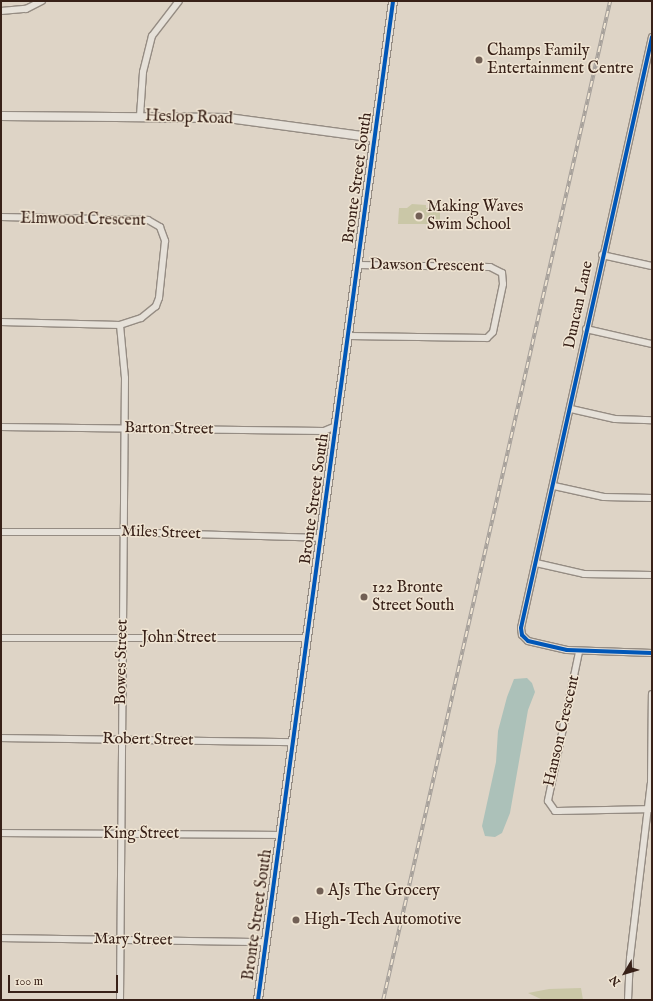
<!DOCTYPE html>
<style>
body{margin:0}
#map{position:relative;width:653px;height:1001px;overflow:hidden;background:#ded4c6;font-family:"IM FELL English",serif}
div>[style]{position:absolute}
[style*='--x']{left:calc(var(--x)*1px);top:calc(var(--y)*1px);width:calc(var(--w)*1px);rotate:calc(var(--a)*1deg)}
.green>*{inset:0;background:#cac7a7}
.water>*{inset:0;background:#acc1b9}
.roads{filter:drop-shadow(1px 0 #958c83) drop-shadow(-1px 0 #958c83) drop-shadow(0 1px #958c83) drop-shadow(0 -1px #958c83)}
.street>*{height:6px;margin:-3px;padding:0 3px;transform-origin:3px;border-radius:3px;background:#e6e1d9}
.secondary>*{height:8px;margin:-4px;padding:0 4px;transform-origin:4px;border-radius:4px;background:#e6e1d9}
.rail>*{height:3.5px;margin-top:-1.75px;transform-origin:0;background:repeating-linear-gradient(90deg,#f0e5d3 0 6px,#a6a09a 0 12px);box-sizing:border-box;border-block:1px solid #a6a09a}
.cycleway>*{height:4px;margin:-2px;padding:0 2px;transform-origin:2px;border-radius:2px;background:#0057b8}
.dots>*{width:11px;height:11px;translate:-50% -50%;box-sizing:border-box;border:2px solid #f0e5d3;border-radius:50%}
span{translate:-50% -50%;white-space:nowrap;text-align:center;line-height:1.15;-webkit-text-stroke:3px #f0e5d3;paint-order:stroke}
.poi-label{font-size:16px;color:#382118}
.left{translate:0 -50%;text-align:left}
.street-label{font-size:16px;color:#382118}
.frame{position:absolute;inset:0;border:2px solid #382118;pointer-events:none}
.north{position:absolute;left:605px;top:953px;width:40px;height:40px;-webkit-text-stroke:3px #f0e5d3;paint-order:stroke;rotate:232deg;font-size:11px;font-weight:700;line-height:16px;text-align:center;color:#382118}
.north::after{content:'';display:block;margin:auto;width:14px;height:18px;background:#382118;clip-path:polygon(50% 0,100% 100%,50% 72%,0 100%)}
.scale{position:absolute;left:8px;top:975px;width:110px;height:18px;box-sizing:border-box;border:2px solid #382118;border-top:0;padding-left:5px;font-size:12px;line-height:14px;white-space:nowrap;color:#382118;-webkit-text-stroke:3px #f0e5d3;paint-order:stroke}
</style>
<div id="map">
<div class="green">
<i style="clip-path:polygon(412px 204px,426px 205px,426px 208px,440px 207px,440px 224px,398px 224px,399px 208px,407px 208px)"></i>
<i style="clip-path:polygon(581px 988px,583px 1000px,543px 1000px,528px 993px,549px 989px)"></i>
</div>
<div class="water">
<i style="clip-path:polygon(527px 678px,532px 683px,535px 692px,528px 710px,510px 813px,502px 833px,495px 837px,485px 836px,482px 826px,496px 762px,498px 731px,507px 697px,514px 679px)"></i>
</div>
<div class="roads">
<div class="street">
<i style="--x:1;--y:11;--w:25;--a:-5"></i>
<i style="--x:26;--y:9;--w:18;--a:-27"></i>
<i style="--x:652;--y:37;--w:605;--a:102.5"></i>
<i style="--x:521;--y:628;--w:7;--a:82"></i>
<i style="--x:522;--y:635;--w:8;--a:45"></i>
<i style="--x:528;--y:641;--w:40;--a:13"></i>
<i style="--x:567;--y:650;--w:85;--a:2"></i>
<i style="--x:140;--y:116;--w:44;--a:-86.1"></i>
<i style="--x:143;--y:72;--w:37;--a:-76"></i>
<i style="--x:152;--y:36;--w:44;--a:-52.4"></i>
<i style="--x:1;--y:217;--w:147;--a:1.2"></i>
<i style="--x:148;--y:220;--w:14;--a:30"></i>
<i style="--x:160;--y:227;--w:15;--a:70"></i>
<i style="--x:165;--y:241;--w:57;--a:96"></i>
<i style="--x:159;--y:298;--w:9;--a:111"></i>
<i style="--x:156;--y:306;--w:19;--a:141"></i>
<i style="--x:141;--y:318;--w:22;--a:162"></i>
<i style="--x:120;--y:325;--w:119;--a:-178.6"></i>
<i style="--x:602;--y:255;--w:51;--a:12.4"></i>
<i style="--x:586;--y:329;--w:68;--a:12.8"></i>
<i style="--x:349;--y:336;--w:138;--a:0.8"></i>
<i style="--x:487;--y:338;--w:8;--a:-45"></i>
<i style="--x:493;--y:332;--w:49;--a:-78.2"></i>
<i style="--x:503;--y:284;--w:11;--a:-95"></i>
<i style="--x:502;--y:273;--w:13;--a:-153"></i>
<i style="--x:490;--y:267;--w:132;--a:-179.1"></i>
<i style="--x:571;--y:409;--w:45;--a:12.8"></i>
<i style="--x:615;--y:419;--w:37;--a:2"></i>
<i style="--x:1;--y:427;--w:323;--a:0.7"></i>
<i style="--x:324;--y:431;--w:13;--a:-23"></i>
<i style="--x:554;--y:486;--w:51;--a:12.4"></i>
<i style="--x:604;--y:497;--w:48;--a:1.2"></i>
<i style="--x:1;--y:532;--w:122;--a:0"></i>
<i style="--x:123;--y:532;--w:198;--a:1.7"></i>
<i style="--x:536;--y:563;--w:49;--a:12.9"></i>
<i style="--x:584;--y:574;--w:68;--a:0.8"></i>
<i style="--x:1;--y:638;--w:307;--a:0"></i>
<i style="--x:579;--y:652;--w:152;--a:101.8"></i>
<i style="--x:548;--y:801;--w:12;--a:55"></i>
<i style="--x:555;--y:811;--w:5;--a:0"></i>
<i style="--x:560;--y:811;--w:92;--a:-1.2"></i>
<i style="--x:1;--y:738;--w:293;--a:0.8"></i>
<i style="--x:1;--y:833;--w:280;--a:0.4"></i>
<i style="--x:1;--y:938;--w:265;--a:0.9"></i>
<i style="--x:120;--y:1000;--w:622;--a:-89.54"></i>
<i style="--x:125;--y:378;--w:53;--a:-95.4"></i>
<i style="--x:628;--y:1000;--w:42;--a:-87.3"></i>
<i style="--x:630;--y:958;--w:176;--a:-83.2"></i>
<i style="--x:651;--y:783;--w:89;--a:-89.4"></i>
</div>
<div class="secondary">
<i style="--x:1;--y:116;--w:227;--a:0.5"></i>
<i style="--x:228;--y:118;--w:148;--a:7.7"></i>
<i style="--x:258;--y:1000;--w:1008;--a:-82.3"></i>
</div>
</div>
<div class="rail">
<i style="--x:383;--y:1000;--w:1024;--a:-77.2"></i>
</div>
<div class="cycleway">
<i style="--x:652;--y:37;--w:605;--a:102.5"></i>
<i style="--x:521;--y:628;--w:7;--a:82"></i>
<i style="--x:522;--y:635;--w:8;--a:45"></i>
<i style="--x:528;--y:641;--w:40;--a:13"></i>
<i style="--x:567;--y:650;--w:85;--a:2"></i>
<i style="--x:258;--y:1000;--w:1008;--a:-82.3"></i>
</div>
<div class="dots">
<i style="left:479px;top:60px;background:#726055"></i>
<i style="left:419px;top:216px;background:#726055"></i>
<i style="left:364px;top:597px;background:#726055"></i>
<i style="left:320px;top:891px;background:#726055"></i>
<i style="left:296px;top:920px;background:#726055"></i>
</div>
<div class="poi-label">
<span class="left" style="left:487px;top:60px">Champs Family<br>Entertainment Centre</span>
<span class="left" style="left:427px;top:216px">Making Waves<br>Swim School</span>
<span class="left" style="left:372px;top:597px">122 Bronte<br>Street South</span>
<span class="left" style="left:328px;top:891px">AJs The Grocery</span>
<span class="left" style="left:304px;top:920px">High-Tech Automotive</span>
</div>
<div class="street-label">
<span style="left:189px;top:118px;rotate:2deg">Heslop Road</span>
<span style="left:358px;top:178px;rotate:-82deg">Bronte Street South</span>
<span style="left:83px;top:220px;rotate:1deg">Elmwood Crescent</span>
<span style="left:427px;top:266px;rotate:1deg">Dawson Crescent</span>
<span style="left:579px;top:305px;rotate:-78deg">Duncan Lane</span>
<span style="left:169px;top:429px;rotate:1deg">Barton Street</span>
<span style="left:315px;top:499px;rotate:-82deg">Bronte Street South</span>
<span style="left:161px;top:533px;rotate:2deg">Miles Street</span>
<span style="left:179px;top:638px">John Street</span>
<span style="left:122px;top:662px;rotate:-89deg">Bowes Street</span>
<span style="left:562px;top:731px;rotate:-77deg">Hanson Crescent</span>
<span style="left:148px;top:740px;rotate:1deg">Robert Street</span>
<span style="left:141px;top:834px">King Street</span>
<span style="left:258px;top:915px;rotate:-82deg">Bronte Street South</span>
<span style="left:133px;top:940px;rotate:1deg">Mary Street</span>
</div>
<div class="frame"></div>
<div class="north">N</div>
<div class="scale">100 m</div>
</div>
